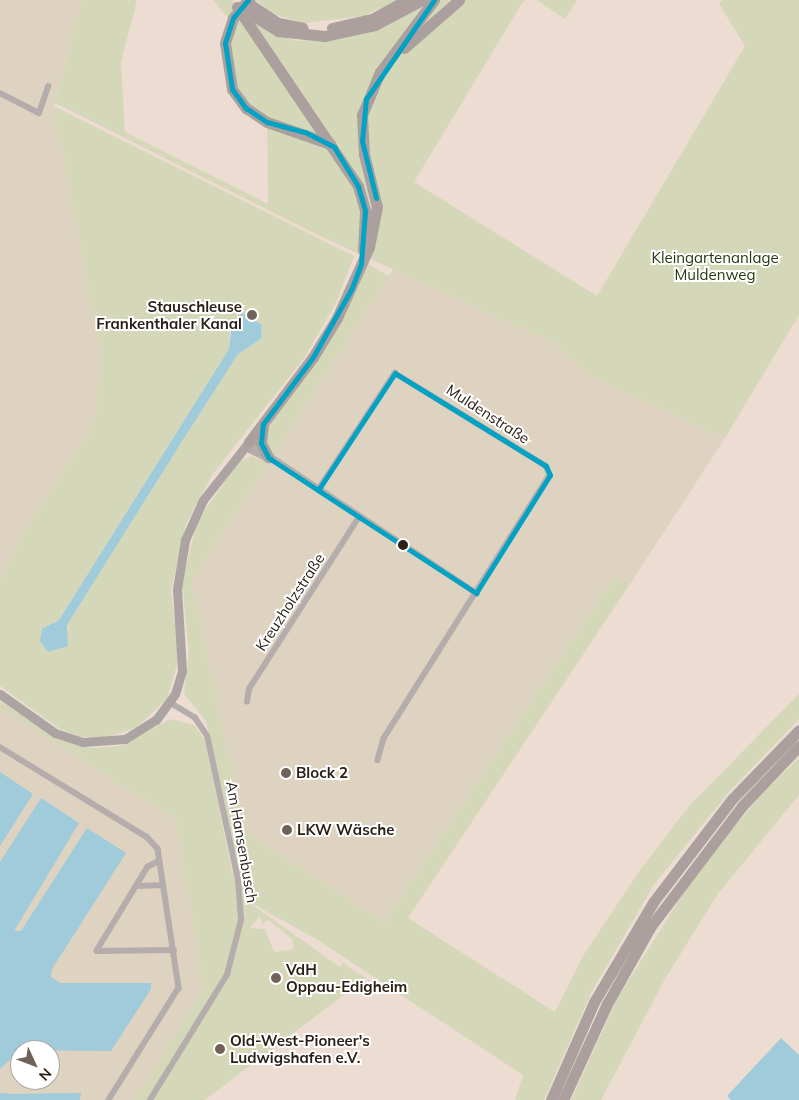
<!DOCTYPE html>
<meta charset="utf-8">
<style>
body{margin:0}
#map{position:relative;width:799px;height:1100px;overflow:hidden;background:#eddcd1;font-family:Mulish,sans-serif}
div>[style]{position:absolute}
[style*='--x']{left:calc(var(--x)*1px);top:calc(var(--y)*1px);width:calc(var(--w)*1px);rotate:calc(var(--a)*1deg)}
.industrial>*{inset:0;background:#ded2c1}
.green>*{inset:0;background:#d4d8b9}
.water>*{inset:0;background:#9fcbda}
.street>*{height:5.5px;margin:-2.75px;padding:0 2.75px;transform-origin:2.75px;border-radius:2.75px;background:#b5adac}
.secondary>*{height:9px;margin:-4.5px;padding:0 4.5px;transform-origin:4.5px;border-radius:4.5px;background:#aca4a2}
.highway>*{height:11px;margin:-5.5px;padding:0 5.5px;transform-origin:5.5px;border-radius:5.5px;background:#aca09e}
.highway-bridge>*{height:11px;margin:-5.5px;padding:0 5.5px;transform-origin:5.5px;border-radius:5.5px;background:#aca09e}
.bus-1>*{height:5px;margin:-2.5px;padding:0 2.5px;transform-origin:2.5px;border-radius:2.5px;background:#02a2c5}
.dots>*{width:14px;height:14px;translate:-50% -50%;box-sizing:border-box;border:2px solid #fff;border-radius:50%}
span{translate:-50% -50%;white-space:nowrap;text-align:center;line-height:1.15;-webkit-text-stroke:4px #fff;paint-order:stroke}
.park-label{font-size:15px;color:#29380f}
.poi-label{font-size:15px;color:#2b2018;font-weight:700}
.right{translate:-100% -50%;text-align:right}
.left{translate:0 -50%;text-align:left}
.street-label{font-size:15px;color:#2b2018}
.north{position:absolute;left:10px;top:1040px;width:50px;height:50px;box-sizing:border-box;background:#fff;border:1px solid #aaa6a3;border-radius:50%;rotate:133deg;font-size:14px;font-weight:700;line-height:20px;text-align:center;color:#2b2018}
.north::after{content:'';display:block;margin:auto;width:18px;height:22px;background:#6f6259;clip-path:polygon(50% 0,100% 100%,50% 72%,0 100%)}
</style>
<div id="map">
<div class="industrial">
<i style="clip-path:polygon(0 0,82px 0,54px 106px,101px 355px,96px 414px,89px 433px,17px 543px,0 581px)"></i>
<i style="clip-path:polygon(394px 268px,552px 342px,595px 379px,725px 438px,630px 584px,615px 576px,384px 922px,245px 831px,191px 582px)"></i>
<i style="clip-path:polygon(evenodd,0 708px,176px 820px,204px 990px,134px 1100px,0 1100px,0 708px,20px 1050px,50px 1050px,50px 1080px,20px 1080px,20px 1050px)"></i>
</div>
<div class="green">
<i style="clip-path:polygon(82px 0,137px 0,121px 62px,125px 132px,268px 204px,267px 123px,232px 88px,228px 18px,213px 0,232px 0,268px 32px,298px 41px,369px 33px,419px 7px,427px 14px,438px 0,524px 0,414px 182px,597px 296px,745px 46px,719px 4px,722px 0,799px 0,799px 315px,725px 438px,595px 379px,552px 342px,320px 236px,55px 103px)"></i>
<i style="clip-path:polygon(255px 0,398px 0,363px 16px,304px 23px,273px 14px)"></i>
<i style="clip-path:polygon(537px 0,577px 0,565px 19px)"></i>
<i style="clip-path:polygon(evenodd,54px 106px,354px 256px,335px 305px,304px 358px,212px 475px,186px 524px,171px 591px,179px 658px,167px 699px,136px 728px,106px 737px,81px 737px,60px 729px,0 686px,0 581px,17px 543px,89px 432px,96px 414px,101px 355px,54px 106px,262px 325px,261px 339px,238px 354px,181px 443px,67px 625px,70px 632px,53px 621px,59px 620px,229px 349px,230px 329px,262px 325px)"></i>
<i style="clip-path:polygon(368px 264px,389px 276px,273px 455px,267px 450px,265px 431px,318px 357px)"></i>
<i style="clip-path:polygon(evenodd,252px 456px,268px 463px,191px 582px,245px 831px,384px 922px,615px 575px,630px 584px,408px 918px,555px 1012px,583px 956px,640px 870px,690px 805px,799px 694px,799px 719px,730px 791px,655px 883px,592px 991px,544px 1100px,515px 1100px,523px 1075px,316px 939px,244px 899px,340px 967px,343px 963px,366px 978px,205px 1100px,134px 1100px,204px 990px,176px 820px,0 708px,0 701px,57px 739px,90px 748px,122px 746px,170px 719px,194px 725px,206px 742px,232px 873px,238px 872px,206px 721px,184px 694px,189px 653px,182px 581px,198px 520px,239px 462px,252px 456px,260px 916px,262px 924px,268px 920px,292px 939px,294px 949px,274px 952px,265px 929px,250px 928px,260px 916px)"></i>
<i style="clip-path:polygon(799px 758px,799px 795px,717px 895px,665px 979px,601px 1100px,571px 1100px,617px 999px,696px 873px,759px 797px)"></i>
</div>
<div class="water">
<i style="clip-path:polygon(243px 313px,262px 325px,261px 339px,238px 354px,181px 443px,67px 625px,68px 646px,48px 652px,40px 641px,42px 629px,59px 620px,229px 349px,232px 322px)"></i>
<i style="clip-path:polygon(0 772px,33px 794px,0 846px)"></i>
<i style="clip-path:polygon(41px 798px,79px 823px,14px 931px,21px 931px,87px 828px,126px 853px,52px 969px,51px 977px,60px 983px,151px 983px,151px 989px,111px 1051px,20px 1050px,0 1069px,0 862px)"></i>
<i style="clip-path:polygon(781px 1038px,799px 1055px,799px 1100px,731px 1100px,727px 1096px)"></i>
<i style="clip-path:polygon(0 1093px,13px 1094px,81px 1093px,80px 1100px,0 1100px)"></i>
</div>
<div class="street">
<i style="--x:0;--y:93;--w:44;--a:27.1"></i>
<i style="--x:39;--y:113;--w:28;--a:-71"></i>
<i style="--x:249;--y:442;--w:273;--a:33.6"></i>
<i style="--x:244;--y:447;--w:28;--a:27"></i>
<i style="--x:318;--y:490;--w:140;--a:-56.7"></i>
<i style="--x:395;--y:373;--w:177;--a:31.6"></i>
<i style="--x:546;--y:466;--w:10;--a:66"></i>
<i style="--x:550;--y:475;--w:312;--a:122.2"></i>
<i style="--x:384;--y:739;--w:22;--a:106"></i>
<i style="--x:247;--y:702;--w:13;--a:-81"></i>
<i style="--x:249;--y:689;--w:204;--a:-57.4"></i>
<i style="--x:0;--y:747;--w:172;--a:31.5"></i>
<i style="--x:147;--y:837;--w:16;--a:47"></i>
<i style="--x:158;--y:849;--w:141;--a:81.4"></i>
<i style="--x:179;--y:988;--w:132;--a:122"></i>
<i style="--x:160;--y:861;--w:13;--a:153"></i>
<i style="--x:148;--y:867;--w:98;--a:121.3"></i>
<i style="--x:97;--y:951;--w:77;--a:-0.7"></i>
<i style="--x:136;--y:886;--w:27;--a:-2"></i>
<i style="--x:150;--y:1100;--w:147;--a:-58.4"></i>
<i style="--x:227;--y:975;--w:57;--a:-75.7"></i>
<i style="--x:241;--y:920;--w:40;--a:-94.3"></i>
<i style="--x:238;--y:880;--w:147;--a:-102.1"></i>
<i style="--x:207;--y:736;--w:22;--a:-124"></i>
<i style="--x:195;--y:718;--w:29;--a:-149"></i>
</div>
<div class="secondary">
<i style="--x:0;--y:694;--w:67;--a:35.3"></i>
<i style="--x:55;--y:733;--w:29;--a:18"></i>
<i style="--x:83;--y:742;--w:42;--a:-4.1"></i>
<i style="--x:125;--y:739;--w:36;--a:-32"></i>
<i style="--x:156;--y:720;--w:32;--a:-54"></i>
<i style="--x:175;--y:694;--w:24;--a:-73"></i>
<i style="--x:182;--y:671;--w:82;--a:-93.5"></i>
<i style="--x:177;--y:589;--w:50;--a:-80.7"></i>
<i style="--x:185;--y:540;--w:44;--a:-65.8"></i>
<i style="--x:203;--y:500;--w:74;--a:-51.6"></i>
</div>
<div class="highway">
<i style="--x:248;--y:0;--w:23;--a:130"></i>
<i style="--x:233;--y:18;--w:26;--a:108"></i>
<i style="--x:225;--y:43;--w:47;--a:81.3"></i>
<i style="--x:232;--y:89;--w:24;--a:54"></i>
<i style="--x:246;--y:108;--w:25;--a:34"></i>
<i style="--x:267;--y:122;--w:67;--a:19.2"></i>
<i style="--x:251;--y:5;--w:32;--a:34"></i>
<i style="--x:278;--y:23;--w:25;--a:11"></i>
<i style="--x:246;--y:11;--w:38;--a:32"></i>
<i style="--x:278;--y:31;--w:47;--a:6.1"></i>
<i style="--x:325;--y:36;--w:51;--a:-12.4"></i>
<i style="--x:375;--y:25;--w:53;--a:-28"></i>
<i style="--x:243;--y:16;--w:205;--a:55.9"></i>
<i style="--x:358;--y:186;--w:26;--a:74"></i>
<i style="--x:365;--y:211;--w:39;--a:93"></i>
<i style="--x:332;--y:28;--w:41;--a:-12.7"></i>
<i style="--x:372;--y:19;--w:39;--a:-29"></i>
<i style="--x:404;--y:48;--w:73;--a:-41.1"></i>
<i style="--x:263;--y:426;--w:17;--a:97"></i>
<i style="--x:261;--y:443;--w:16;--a:63"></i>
<i style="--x:249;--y:442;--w:106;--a:-53"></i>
<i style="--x:313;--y:357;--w:46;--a:-58.4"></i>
<i style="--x:337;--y:318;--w:78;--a:-65.7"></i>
<i style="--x:369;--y:247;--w:41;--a:-78.7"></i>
<i style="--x:377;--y:207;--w:55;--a:-103.8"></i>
<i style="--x:364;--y:154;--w:39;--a:-93"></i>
<i style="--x:362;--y:115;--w:47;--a:-67.3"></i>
<i style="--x:380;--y:72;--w:90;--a:-53.1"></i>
<i style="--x:551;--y:1100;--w:107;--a:-66.3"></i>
<i style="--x:594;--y:1002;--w:117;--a:-59.3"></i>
<i style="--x:654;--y:901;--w:128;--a:-52.6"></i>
<i style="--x:732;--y:799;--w:96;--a:-45.8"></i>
<i style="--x:563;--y:1100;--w:106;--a:-65.4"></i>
<i style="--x:607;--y:1004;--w:90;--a:-60.6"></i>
<i style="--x:651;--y:926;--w:151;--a:-52.8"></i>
<i style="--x:742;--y:806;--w:83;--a:-46.5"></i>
</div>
<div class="highway-bridge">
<i style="--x:248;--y:0;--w:6;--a:59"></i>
<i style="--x:237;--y:7;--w:11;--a:56"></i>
</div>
<div class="bus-1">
<i style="--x:248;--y:0;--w:23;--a:130"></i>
<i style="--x:233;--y:18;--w:26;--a:108"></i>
<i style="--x:225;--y:43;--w:47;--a:81.3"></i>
<i style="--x:232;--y:89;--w:24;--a:54"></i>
<i style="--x:246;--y:108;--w:25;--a:34"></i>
<i style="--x:267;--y:122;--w:39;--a:15"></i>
<i style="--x:305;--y:132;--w:33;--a:27"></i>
<i style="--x:334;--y:147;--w:46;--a:58.4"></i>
<i style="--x:358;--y:186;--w:26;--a:74"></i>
<i style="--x:365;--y:211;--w:53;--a:94.3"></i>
<i style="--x:361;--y:264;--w:26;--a:111"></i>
<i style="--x:352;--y:288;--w:79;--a:119.5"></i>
<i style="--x:313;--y:357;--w:84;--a:126.7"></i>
<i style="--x:263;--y:424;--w:19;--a:96"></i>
<i style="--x:261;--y:443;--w:16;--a:63"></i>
<i style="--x:268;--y:457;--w:5;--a:37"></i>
<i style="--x:272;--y:460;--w:104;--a:33.2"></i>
<i style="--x:359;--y:517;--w:140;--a:33"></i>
<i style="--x:476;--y:593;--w:139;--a:-57.9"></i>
<i style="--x:550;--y:475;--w:10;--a:-114"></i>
<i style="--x:546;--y:466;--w:177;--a:-148.4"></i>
<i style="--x:395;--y:373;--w:140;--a:123.3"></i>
<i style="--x:376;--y:198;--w:59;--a:-103.8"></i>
<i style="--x:362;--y:141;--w:42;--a:-84.6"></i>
<i style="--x:366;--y:99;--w:120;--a:-55.5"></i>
</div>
<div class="dots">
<i style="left:252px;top:315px;background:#6f6259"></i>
<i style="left:403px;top:545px;background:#2b2018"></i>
<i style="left:286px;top:773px;background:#6f6259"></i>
<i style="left:287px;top:830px;background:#6f6259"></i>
<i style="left:276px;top:978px;background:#6f6259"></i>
<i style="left:220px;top:1049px;background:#6f6259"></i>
</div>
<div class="park-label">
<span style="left:715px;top:266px">Kleingartenanlage<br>Muldenweg</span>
</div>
<div class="poi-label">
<span class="right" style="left:242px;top:315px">Stauschleuse<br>Frankenthaler Kanal</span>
<span class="left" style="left:296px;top:773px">Block 2</span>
<span class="left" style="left:297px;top:830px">LKW Wäsche</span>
<span class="left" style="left:286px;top:978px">VdH<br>Oppau-Edigheim</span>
<span class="left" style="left:230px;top:1049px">Old-West-Pioneer's<br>Ludwigshafen e.V.</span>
</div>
<div class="street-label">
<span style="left:488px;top:414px;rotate:33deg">Muldenstraße</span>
<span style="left:290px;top:602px;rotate:-57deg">Kreuzholzstraße</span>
<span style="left:242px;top:842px;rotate:80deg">Am Hansenbusch</span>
</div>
<div class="north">N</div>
</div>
